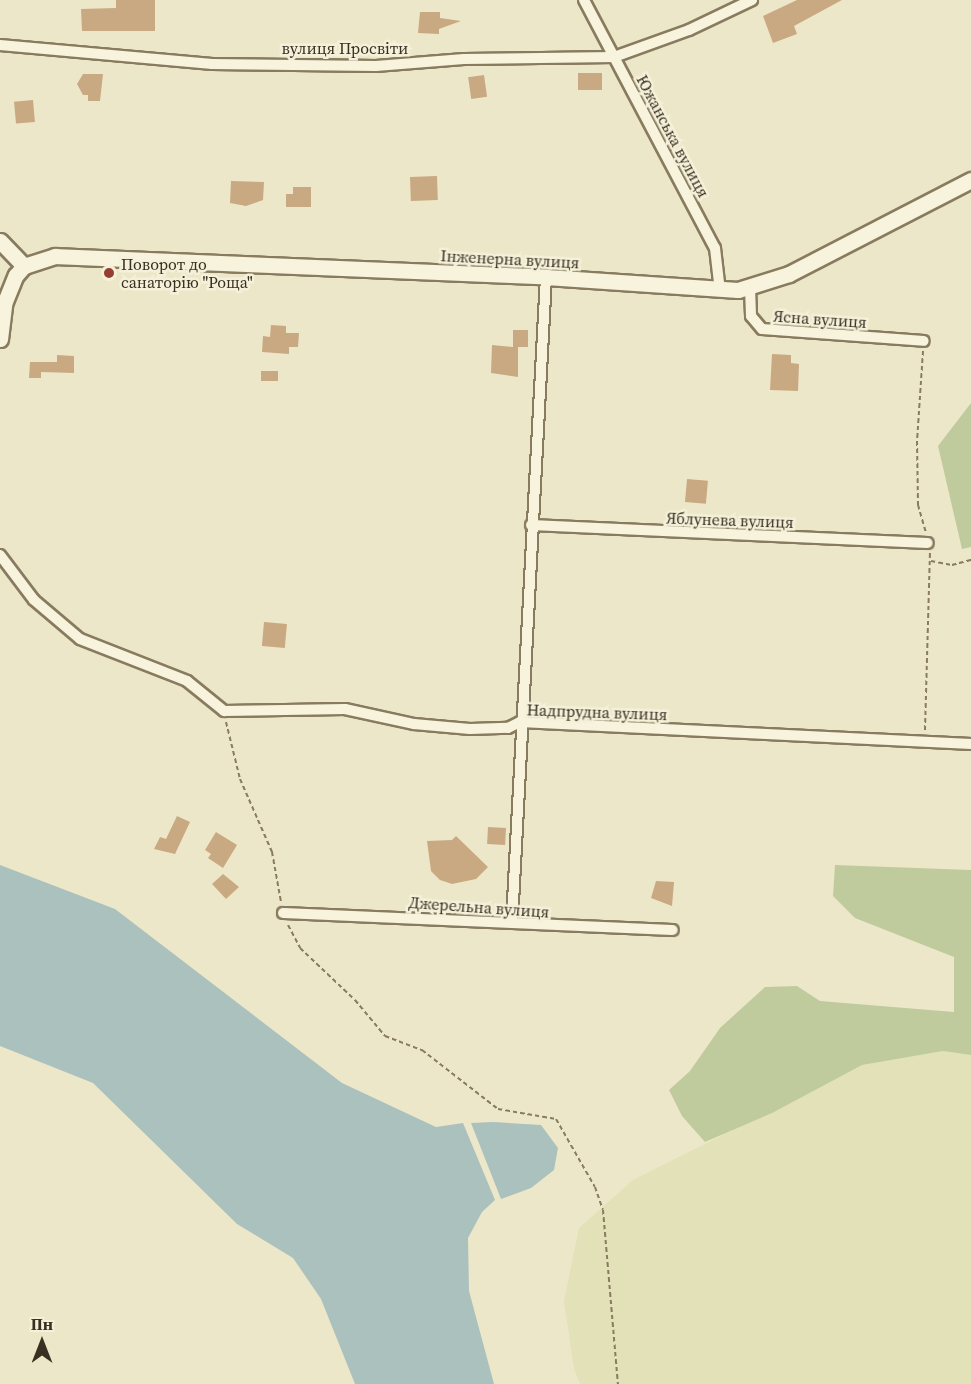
<!DOCTYPE html>
<meta charset="utf-8">
<style>
body{margin:0}
#map{position:relative;width:971px;height:1384px;overflow:hidden;background:#ede7c9;font-family:"Source Serif 4",serif}
div>[style]{position:absolute}
[style*='--x']{left:calc(var(--x)*1px);top:calc(var(--y)*1px);width:calc(var(--w)*1px);rotate:calc(var(--a)*1deg)}
.farmland>*{inset:0;background:#e2e1b7}
.green>*{inset:0;background:#bfcb9d}
.water>*{inset:0;background:#aac1be}
.building>*{inset:0;background:#c9a981;transform-origin:0 0}
.path>*{height:2px;margin-top:-1px;transform-origin:0;background:repeating-linear-gradient(90deg,#887b5f 0 4.5px,transparent 0 7.5px)}
.roads{filter:drop-shadow(2px 0 #887b5f) drop-shadow(-2px 0 #887b5f) drop-shadow(0 2px #887b5f) drop-shadow(0 -2px #887b5f)}
.street>*{height:10px;margin:-5px;padding:0 5px;transform-origin:5px;border-radius:5px;background:#f8f3dc}
.secondary>*{height:15px;margin:-7.5px;padding:0 7.5px;transform-origin:7.5px;border-radius:7.5px;background:#f8f3dc}
.dots>*{width:16px;height:16px;translate:-50% -50%;box-sizing:border-box;border:3px solid #f4f0d9;border-radius:50%}
span{translate:-50% -50%;white-space:nowrap;text-align:center;line-height:1.15;-webkit-text-stroke:5px #f4f0d9;paint-order:stroke}
.street-label{font-size:16px;color:#3a3021}
.poi-label{font-size:16px;color:#3a3021}
.left{translate:0 -50%;text-align:left}
.north{position:absolute;left:12px;top:1312px;width:60px;height:60px;-webkit-text-stroke:4px #f4f0d9;paint-order:stroke;rotate:0deg;font-size:16px;font-weight:700;line-height:24px;text-align:center;color:#3a3021}
.north::after{content:'';display:block;margin:auto;width:21px;height:27px;background:#3a3021;clip-path:polygon(50% 0,100% 100%,50% 72%,0 100%)}
</style>
<div id="map">
<div class="farmland">
<i style="clip-path:polygon(943px 1051px,971px 1055px,971px 1384px,580px 1384px,574px 1369px,564px 1301px,579px 1228px,633px 1180px,862px 1065px)"></i>
</div>
<div class="green">
<i style="clip-path:polygon(971px 403px,971px 547px,962px 549px,938px 446px)"></i>
<i style="clip-path:polygon(835px 865px,971px 870px,971px 1055px,943px 1051px,862px 1065px,772px 1113px,705px 1142px,682px 1116px,669px 1090px,690px 1071px,720px 1028px,765px 987px,797px 986px,820px 1001px,954px 1012px,954px 957px,855px 918px,833px 896px)"></i>
</div>
<div class="water">
<i style="clip-path:polygon(0 865px,115px 909px,342px 1083px,436px 1127px,463px 1123px,495px 1200px,482px 1212px,468px 1238px,469px 1291px,494px 1384px,355px 1384px,321px 1299px,293px 1258px,237px 1224px,93px 1083px,0 1046px)"></i>
<i style="clip-path:polygon(493px 1122px,541px 1125px,558px 1148px,554px 1170px,531px 1188px,501px 1199px,471px 1123px)"></i>
</div>
<div class="building">
<i style="clip-path:polygon(116px 0,155px 0,155px 31px,82px 31px,81px 9px,116px 8px)"></i>
<i style="clip-path:polygon(797px 0,842px 0,794px 26px,797px 34px,773px 43px,763px 16px)"></i>
<i style="clip-path:polygon(420px 12px,440px 12px,440px 18px,461px 21px,439px 29px,439px 34px,418px 33px)"></i>
<i style="left:578px;top:73px;width:24px;height:17px"></i>
<i style="clip-path:polygon(83px 74px,103px 74px,100px 101px,88px 101px,88px 95px,83px 95px,77px 84px)"></i>
<i style="left:484px;top:75px;width:22px;height:16px;rotate:82deg"></i>
<i style="left:33px;top:100px;width:22px;height:19px;rotate:85deg"></i>
<i style="left:437px;top:176px;width:24px;height:27px;rotate:88deg"></i>
<i style="clip-path:polygon(231px 181px,264px 182px,263px 200px,246px 206px,230px 203px)"></i>
<i style="clip-path:polygon(293px 187px,311px 187px,311px 207px,286px 207px,286px 194px,293px 194px)"></i>
<i style="clip-path:polygon(271px 325px,286px 326px,286px 333px,299px 333px,298px 347px,289px 347px,289px 354px,262px 352px,263px 336px,270px 337px)"></i>
<i style="clip-path:polygon(513px 330px,528px 330px,528px 347px,518px 347px,518px 377px,491px 373px,492px 345px,513px 347px)"></i>
<i style="clip-path:polygon(772px 354px,791px 355px,791px 363px,799px 364px,798px 391px,770px 390px)"></i>
<i style="clip-path:polygon(57px 355px,74px 356px,74px 373px,41px 372px,41px 378px,29px 378px,30px 362px,57px 362px)"></i>
<i style="left:261px;top:371px;width:17px;height:10px"></i>
<i style="left:687px;top:479px;width:21px;height:23px;rotate:5deg"></i>
<i style="left:264px;top:622px;width:23px;height:24px;rotate:5deg"></i>
<i style="clip-path:polygon(177px 816px,190px 822px,175px 854px,154px 849px,160px 837px,166px 839px)"></i>
<i style="left:488px;top:827px;width:18px;height:17px;rotate:3deg"></i>
<i style="clip-path:polygon(216px 832px,237px 845px,223px 868px,208px 858px,211px 854px,205px 850px)"></i>
<i style="clip-path:polygon(456px 836px,488px 867px,476px 879px,452px 884px,440px 880px,431px 871px,427px 841px,452px 840px)"></i>
<i style="clip-path:polygon(223px 874px,239px 887px,226px 899px,212px 884px)"></i>
<i style="clip-path:polygon(656px 881px,674px 882px,672px 906px,651px 898px)"></i>
</div>
<div class="path">
<i style="--x:923;--y:351;--w:90;--a:93.8"></i>
<i style="--x:917;--y:441;--w:64;--a:89.1"></i>
<i style="--x:918;--y:505;--w:29;--a:74"></i>
<i style="--x:931;--y:561;--w:21;--a:11"></i>
<i style="--x:952;--y:565;--w:20;--a:-15"></i>
<i style="--x:226;--y:722;--w:59;--a:76.2"></i>
<i style="--x:240;--y:779;--w:80;--a:66.3"></i>
<i style="--x:272;--y:852;--w:51;--a:79.8"></i>
<i style="--x:925;--y:730;--w:177;--a:-88.4"></i>
<i style="--x:288;--y:925;--w:26;--a:62"></i>
<i style="--x:300;--y:948;--w:76;--a:43.4"></i>
<i style="--x:355;--y:1000;--w:47;--a:50.2"></i>
<i style="--x:385;--y:1036;--w:40;--a:21"></i>
<i style="--x:422;--y:1050;--w:96;--a:37.8"></i>
<i style="--x:498;--y:1109;--w:59;--a:9.8"></i>
<i style="--x:556;--y:1119;--w:78;--a:60.2"></i>
<i style="--x:595;--y:1187;--w:24;--a:71"></i>
<i style="--x:603;--y:1210;--w:175;--a:85.1"></i>
</div>
<div class="roads">
<div class="street">
<i style="--x:584;--y:0;--w:280;--a:62.2"></i>
<i style="--x:715;--y:248;--w:43;--a:83.4"></i>
<i style="--x:0;--y:45;--w:213;--a:5.1"></i>
<i style="--x:212;--y:64;--w:164;--a:0.7"></i>
<i style="--x:376;--y:66;--w:88;--a:-4.5"></i>
<i style="--x:464;--y:59;--w:150;--a:-0.8"></i>
<i style="--x:614;--y:57;--w:80;--a:-19.8"></i>
<i style="--x:689;--y:30;--w:70;--a:-25.5"></i>
<i style="--x:750;--y:287;--w:29;--a:88"></i>
<i style="--x:751;--y:316;--w:17;--a:50"></i>
<i style="--x:762;--y:329;--w:162;--a:4.2"></i>
<i style="--x:531;--y:525;--w:397;--a:2.6"></i>
<i style="--x:0;--y:555;--w:56;--a:52.9"></i>
<i style="--x:34;--y:600;--w:60;--a:40.3"></i>
<i style="--x:80;--y:639;--w:115;--a:21.4"></i>
<i style="--x:187;--y:681;--w:48;--a:39"></i>
<i style="--x:224;--y:711;--w:121;--a:-0.9"></i>
<i style="--x:345;--y:709;--w:71;--a:12.3"></i>
<i style="--x:414;--y:724;--w:56;--a:5.1"></i>
<i style="--x:470;--y:729;--w:38;--a:-2"></i>
<i style="--x:508;--y:728;--w:13;--a:-27"></i>
<i style="--x:520;--y:722;--w:452;--a:2.8"></i>
<i style="--x:283;--y:913;--w:390;--a:2.5"></i>
<i style="--x:512;--y:921;--w:645;--a:-86.98"></i>
</div>
<div class="secondary">
<i style="--x:0;--y:241;--w:35;--a:46"></i>
<i style="--x:0;--y:339;--w:35;--a:-83"></i>
<i style="--x:4;--y:304;--w:31;--a:-68"></i>
<i style="--x:16;--y:275;--w:12;--a:-48"></i>
<i style="--x:24;--y:266;--w:33;--a:-18"></i>
<i style="--x:55;--y:256;--w:491;--a:2.4"></i>
<i style="--x:546;--y:277;--w:192;--a:3.9"></i>
<i style="--x:738;--y:290;--w:53;--a:-17.4"></i>
<i style="--x:789;--y:274;--w:205;--a:-27.3"></i>
</div>
</div>
<div class="dots">
<i style="left:109px;top:273px;background:#953e31"></i>
</div>
<div class="street-label">
<span style="left:345px;top:48px">вулиця Просвіти</span>
<span style="left:673px;top:136px;rotate:62deg">Южанська вулиця</span>
<span style="left:510px;top:259px;rotate:3deg">Інженерна вулиця</span>
<span style="left:820px;top:319px;rotate:4deg">Ясна вулиця</span>
<span style="left:730px;top:520px;rotate:2deg">Яблунева вулиця</span>
<span style="left:597px;top:712px;rotate:2deg">Надпрудна вулиця</span>
<span style="left:479px;top:907px;rotate:4deg">Джерельна вулиця</span>
</div>
<div class="poi-label">
<span class="left" style="left:121px;top:273px">Поворот до<br>санаторію "Роща"</span>
</div>
<div class="north">Пн</div>
</div>
